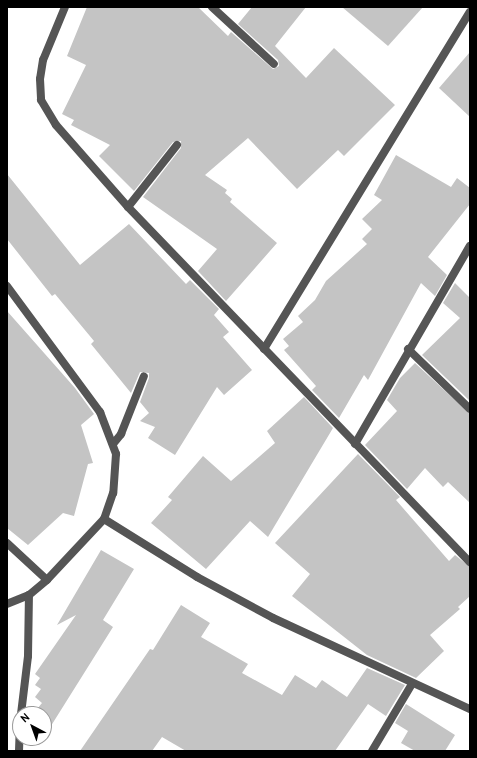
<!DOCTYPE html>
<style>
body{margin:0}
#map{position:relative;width:477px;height:758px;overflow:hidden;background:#fff;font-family:"PT Sans",sans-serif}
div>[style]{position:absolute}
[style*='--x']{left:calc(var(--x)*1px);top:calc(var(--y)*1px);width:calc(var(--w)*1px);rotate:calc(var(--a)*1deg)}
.building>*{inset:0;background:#c4c4c4}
.lane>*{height:8px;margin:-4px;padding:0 4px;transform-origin:4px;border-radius:4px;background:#555}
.street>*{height:8px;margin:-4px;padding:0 4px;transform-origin:4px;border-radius:4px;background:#555}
span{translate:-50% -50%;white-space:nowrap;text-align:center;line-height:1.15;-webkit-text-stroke:3px #fff;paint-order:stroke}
.frame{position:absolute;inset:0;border:8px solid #000;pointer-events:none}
.north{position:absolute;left:12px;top:706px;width:40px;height:40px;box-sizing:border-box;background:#fff;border:1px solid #999;border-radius:50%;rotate:319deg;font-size:11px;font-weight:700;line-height:16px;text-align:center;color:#000}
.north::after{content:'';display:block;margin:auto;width:14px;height:18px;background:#000;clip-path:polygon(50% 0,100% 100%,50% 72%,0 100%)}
</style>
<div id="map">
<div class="building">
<i style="clip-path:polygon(87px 7px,198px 7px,228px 36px,231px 32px,273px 69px,279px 66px,278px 60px,238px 24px,252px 7px,306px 7px,275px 46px,306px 78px,334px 48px,395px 105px,344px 156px,338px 150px,297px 189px,248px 138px,205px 175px,227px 190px,225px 193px,232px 199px,230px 202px,277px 243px,226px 301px,198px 271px,217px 249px,143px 197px,181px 148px,181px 141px,173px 142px,134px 191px,99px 156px,110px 145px,71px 125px,74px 120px,62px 114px,86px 65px,67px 56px)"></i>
<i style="clip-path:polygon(342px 7px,423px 7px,388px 46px)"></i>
<i style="clip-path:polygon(470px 52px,470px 117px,439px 88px)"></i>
<i style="clip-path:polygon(396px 155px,451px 187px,457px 178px,470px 188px,470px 204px,428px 257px,447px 275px,435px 296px,421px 283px,368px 380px,364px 375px,339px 418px,312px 390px,316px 386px,284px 350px,289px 346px,283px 339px,303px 322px,298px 316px,315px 300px,326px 281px,367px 244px,362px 239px,372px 229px,362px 219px,382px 200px,374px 195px)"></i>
<i style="clip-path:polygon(7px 174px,80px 265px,129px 224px,186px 284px,190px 280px,219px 309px,214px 315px,229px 332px,223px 337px,252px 370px,224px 395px,217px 387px,175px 455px,148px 438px,155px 427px,140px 421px,149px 413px,140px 402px,149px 378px,149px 373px,140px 372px,131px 393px,91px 344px,94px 341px,55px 294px,52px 296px,7px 239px)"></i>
<i style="clip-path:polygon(455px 283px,470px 298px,470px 401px,422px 355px,460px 318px,443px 303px)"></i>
<i style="clip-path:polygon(7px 311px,75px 388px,94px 414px,81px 425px,93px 463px,88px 464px,74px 516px,63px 513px,28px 545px,7px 528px)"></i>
<i style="clip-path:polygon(415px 363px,470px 414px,470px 503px,448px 482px,443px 487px,425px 468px,407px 489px,365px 445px,397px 411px,387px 400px,400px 378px)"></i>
<i style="clip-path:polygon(304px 397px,333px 428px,268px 537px,250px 521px,206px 569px,151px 523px,172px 500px,168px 497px,203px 456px,231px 481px,275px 443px,267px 431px)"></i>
<i style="clip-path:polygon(358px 454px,400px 497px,396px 500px,449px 561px,455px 555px,470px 567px,470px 596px,458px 607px,460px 609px,430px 635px,444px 651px,416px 678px,367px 655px,292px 596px,310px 574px,275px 543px)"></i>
<i style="clip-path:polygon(101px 550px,134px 569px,103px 620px,113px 627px,44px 737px,44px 714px,33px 714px,42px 703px,35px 697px,41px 689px,35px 685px,40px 678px,35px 674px,76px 615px,57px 625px)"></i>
<i style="clip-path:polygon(181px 605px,210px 623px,201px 637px,248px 664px,242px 673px,282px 695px,295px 675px,316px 688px,322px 680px,347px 697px,367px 668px,405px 685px,386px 716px,368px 704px,335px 751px,186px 751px,162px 737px,152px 751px,80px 751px,150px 649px,153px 650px)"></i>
<i style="clip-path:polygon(406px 704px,455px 735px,445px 751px,415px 751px,401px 743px,408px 731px,395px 723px)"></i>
</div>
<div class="lane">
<i style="--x:128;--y:207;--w:79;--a:-51.7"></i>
<i style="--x:113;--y:444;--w:13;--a:-51"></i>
<i style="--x:121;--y:434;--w:62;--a:-68.4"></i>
</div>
<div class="street">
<i style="--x:65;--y:7;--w:57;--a:112.5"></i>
<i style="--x:43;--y:60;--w:19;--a:99"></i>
<i style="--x:40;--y:79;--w:21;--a:87"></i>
<i style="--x:41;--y:100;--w:29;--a:59"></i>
<i style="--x:56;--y:125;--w:109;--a:48.7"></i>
<i style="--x:128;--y:207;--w:493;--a:46.1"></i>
<i style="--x:212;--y:7;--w:84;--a:42.6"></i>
<i style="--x:7;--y:286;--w:157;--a:53.6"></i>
<i style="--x:100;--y:412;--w:45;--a:69.1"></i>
<i style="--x:116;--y:454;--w:39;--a:94"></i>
<i style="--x:113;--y:493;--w:28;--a:109"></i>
<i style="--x:104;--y:519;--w:83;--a:133.1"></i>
<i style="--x:47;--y:580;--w:23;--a:140"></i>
<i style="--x:29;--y:595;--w:24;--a:158"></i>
<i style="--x:264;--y:349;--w:395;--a:-58.6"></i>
<i style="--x:408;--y:349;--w:86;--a:44.1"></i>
<i style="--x:355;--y:444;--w:229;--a:-59.9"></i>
<i style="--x:104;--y:519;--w:110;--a:31.9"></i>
<i style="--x:197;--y:577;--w:86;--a:28.3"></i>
<i style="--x:273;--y:618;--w:217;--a:24.8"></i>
<i style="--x:7;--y:543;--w:54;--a:42.8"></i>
<i style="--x:21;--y:714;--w:58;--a:-83.1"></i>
<i style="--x:28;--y:656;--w:61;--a:-89.1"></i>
<i style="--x:19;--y:751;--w:31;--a:-88"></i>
<i style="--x:372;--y:751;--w:78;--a:-59.2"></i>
</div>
<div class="frame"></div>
<div class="north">N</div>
</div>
